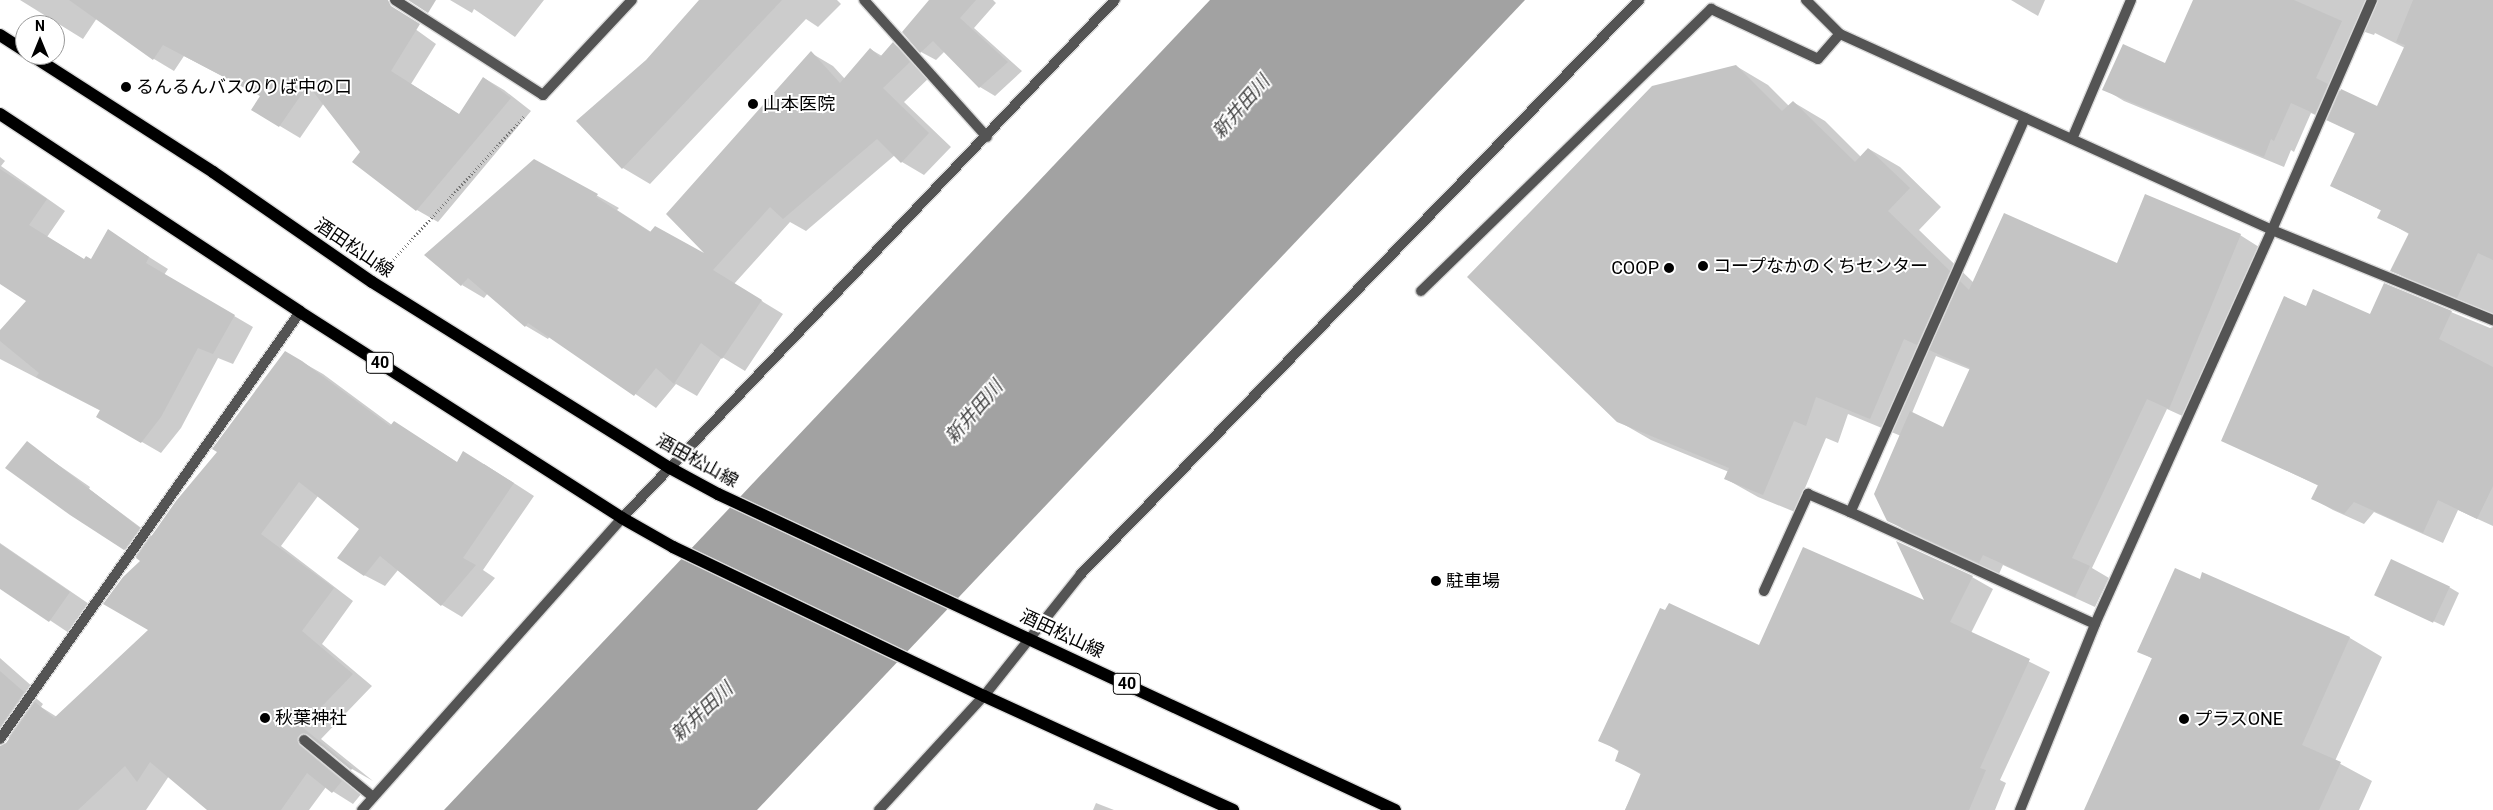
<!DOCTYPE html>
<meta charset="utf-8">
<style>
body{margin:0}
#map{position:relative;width:2493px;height:810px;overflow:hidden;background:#fff;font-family:Roboto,"Noto Sans JP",sans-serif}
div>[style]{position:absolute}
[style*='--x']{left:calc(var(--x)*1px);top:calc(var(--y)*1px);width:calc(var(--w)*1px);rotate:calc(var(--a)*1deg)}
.water>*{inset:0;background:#a2a2a2}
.shadow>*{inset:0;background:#0003}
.building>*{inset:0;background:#c4c4c4;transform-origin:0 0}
.path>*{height:3px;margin-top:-1.5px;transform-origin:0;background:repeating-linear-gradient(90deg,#767676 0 1px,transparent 0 3.5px)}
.roads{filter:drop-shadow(1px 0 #dbdbdb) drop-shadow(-1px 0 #dbdbdb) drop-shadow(0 1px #dbdbdb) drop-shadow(0 -1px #dbdbdb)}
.service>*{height:10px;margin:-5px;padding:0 5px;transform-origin:5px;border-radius:5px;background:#545454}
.minor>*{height:10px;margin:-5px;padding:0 5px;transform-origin:5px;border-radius:5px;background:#545454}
.tertiary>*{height:10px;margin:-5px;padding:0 5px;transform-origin:5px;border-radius:5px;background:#545454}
.primary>*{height:12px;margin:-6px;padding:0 6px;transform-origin:6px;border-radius:6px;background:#000}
.dots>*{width:14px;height:14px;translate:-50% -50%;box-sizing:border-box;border:2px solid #fff;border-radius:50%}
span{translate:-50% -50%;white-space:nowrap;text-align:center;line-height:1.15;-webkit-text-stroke:4px #fff;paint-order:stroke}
.shield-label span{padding:1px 4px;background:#fff;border:1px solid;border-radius:4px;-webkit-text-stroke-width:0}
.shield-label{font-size:16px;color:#000;font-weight:700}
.poi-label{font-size:18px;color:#000}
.left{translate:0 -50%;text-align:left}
.right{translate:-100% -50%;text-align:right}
.street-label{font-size:18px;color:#000}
.water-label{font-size:19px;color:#434343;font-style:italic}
.north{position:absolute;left:15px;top:15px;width:50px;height:50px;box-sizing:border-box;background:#fff;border:1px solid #999;border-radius:50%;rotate:0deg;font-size:14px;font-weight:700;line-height:20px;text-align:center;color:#000}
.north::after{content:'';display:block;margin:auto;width:18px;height:22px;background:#000;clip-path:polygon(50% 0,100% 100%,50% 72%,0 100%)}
</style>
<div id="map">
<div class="water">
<i style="clip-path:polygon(1210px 0,1525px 0,757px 810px,444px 810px)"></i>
</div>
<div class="shadow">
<i style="clip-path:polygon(20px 0,375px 0,436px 44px,411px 84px,460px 115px,484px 78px,504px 90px,531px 111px,438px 222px,417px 210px,354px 162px,362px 152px,324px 103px,300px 138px,253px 110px,261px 96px,184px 56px,174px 71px,154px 59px,97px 18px,83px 39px)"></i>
<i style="clip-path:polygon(450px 0,544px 0,515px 37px,474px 9px,472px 13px)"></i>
<i style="clip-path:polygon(700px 0,837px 0,841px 4px,818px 27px,806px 19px,650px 184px,623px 168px,578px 122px,647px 61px)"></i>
<i style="clip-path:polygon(931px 0,993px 0,996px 3px,974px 28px,1022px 71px,995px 96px,980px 87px,945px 51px,936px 60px,921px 52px)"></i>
<i style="clip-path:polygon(2011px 0,2045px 0,2038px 16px)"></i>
<i style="clip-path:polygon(evenodd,2194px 0,2493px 0,2493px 315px,2412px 282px,2392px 270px,2409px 234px,2379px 217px,2382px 211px,2332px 186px,2356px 134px,2311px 113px,2294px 152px,2291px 150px,2284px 167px,2124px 101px,2104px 89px,2166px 64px,2194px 0,2362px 31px,2374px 35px,2375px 33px,2405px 48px,2378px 108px,2336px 89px,2362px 31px)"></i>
<i style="clip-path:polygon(893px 44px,915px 57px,932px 75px,904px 102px,951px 147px,924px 175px,902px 162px,895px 155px,806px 231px,790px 222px,734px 284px,783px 314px,745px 371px,722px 357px,697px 396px,676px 384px,656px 408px,550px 336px,548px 339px,526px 326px,488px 293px,484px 298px,462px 285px,534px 160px,619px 208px,617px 210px,651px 232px,709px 257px,811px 53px,833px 66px,845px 79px,870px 49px,882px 56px)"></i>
<i style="clip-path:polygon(evenodd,1736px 66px,1768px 85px,1789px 106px,1793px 102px,1825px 121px,1861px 157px,1869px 149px,1900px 167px,1941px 207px,1919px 230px,1974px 283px,2117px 264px,2240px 235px,2259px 247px,2189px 419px,2167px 409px,2092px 568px,2109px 578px,2095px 607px,2003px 565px,1999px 574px,1908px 532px,1888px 520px,1901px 436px,1848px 414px,1838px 443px,1826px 438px,1795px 512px,1758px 497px,1726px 479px,1729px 472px,1651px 440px,1618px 421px,1736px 66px,1936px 356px,1971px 370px,1943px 428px,1912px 413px,1936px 356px)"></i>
<i style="clip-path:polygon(0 157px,5px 161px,1px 166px,65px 211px,47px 237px,85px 260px,92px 260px,108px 231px,168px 269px,164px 275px,253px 327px,233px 364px,218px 358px,181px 428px,161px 453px,97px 416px,101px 411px,0 359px,0 332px,28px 300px,0 283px)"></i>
<i style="clip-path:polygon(2385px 285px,2490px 328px,2493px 327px,2493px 526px,2458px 510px,2443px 543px,2374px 512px,2364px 524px,2333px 510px,2313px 499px,2319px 486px,2223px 440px,2307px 308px,2370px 315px)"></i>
<i style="clip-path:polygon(286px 353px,323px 374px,392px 425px,394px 422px,458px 463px,484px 464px,534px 496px,483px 570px,495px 578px,462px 617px,442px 605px,398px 570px,385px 586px,364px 575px,360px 528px,318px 496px,281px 546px,353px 601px,322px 644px,372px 686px,321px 739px,373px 781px,352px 769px,324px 746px,320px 746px,362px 793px,353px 804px,326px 787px,309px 810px,209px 810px,169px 776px,146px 810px,0 810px,0 793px,10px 739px,0 733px,0 658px,34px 688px,31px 694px,43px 704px,41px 707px,57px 717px,150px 630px,142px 561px,70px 514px,27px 443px,90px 487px,89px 489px,152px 536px,219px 452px)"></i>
<i style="clip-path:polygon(0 543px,89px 604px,69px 633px,0 587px)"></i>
<i style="clip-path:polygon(2203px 574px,2350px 638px,2382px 657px,2335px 761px,2372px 781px,2359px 810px,2086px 810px,2153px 659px,2139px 651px,2200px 581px)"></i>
<i style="clip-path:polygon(1972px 577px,1993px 589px,1971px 633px,2050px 672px,2000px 780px,2006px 783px,1995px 810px,1625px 810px,1642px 775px,1616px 760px,1620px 752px,1600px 740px,1760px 647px,1927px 603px)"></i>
<i style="clip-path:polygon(2449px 587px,2459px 593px,2444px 626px,2386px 600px)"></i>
<i style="clip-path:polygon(1096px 803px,1114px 810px,1093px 810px)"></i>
</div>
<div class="building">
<i style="clip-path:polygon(69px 0,388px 0,391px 6px,420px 24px,391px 71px,459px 114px,483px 77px,511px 98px,416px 211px,352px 162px,360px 152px,308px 85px,279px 127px,251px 110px,260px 96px,163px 45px,153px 60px)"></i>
<i style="clip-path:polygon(408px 0,436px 0,428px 13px)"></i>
<i style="clip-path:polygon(699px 0,782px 0,622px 169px,576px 121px,646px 60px)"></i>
<i style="clip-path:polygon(929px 0,976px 0,960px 18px,1008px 62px,979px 88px,933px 41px,920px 53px,902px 32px)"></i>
<i style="clip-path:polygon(2193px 0,2294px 0,2342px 21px,2316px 78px,2328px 84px,2315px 114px,2291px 103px,2274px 141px,2271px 139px,2264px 157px,2102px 90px,2123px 44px,2165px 63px)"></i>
<i style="clip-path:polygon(2413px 0,2493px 0,2493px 260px,2478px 253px,2457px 298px,2390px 271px,2409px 233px,2377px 218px,2381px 210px,2330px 186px,2355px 133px,2327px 120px,2341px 89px,2377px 106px,2405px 45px,2396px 42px)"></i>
<i style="clip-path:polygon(893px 42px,910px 62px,883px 88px,929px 133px,901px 163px,877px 139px,783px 219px,770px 207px,713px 270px,762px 300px,722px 359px,701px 343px,674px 384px,656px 368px,634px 396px,528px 323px,525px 327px,468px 278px,461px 286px,424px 255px,534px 159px,598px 194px,596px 197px,650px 232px,655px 226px,704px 253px,666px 214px,811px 51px,840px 83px,870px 48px,880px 57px)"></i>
<i style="clip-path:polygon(1736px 65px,1782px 111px,1793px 101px,1855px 162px,1868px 148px,1910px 188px,1888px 211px,1950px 271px,1917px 345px,1904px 339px,1870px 419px,1816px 397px,1806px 426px,1794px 421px,1763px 495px,1724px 479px,1729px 468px,1617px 422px,1467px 277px,1652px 86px)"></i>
<i style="clip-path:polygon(0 169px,47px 199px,29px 225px,84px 259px,86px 256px,91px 259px,108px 229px,149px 257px,146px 263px,235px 315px,213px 354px,198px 348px,161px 417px,141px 443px,96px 417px,100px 410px,36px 377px,39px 373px,0 341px,0 330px,26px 301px,0 284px)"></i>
<i style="clip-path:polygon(2145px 194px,2241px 234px,2169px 409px,2147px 399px,2072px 558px,2090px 566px,2075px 597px,1983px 555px,1979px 563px,1887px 521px,1874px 494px,1910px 411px,1943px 427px,1970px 368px,1929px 350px,1960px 281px,1969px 290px,2004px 213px,2117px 263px)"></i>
<i style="clip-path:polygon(2384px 283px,2452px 311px,2439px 339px,2493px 367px,2493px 486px,2477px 519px,2438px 500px,2423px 533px,2354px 502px,2344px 514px,2311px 499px,2318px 485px,2221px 441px,2284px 296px,2306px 306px,2313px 289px,2370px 314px)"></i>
<i style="clip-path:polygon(285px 351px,302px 361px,390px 426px,394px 421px,457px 462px,463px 451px,514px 483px,463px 558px,476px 565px,441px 606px,380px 556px,364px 576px,337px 558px,359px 529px,299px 482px,261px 534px,334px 588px,302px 631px,353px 674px,302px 727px,353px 768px,351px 770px,308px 735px,302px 733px,297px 738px,299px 745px,342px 781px,332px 793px,307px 773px,281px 810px,207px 810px,150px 762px,137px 782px,125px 766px,78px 810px,0 810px,0 746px,6px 743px,35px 702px,54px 718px,148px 630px,103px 604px,123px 577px,140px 561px,136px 558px,176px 501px,217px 452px,212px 449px)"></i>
<i style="clip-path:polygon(27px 441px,140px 528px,124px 550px,70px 515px,5px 468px)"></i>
<i style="clip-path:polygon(1896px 541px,1973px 576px,1950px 622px,2030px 659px,1980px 768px,1986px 770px,1969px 810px,1625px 810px,1641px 773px,1615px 761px,1619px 750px,1598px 741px,1660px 608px,1665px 610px,1669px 603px,1759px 645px,1803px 547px,1924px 600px)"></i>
<i style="clip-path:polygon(0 544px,70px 592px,49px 622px,0 589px)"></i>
<i style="left:2391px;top:559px;width:65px;height:40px;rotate:25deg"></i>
<i style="clip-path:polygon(2175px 568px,2200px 579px,2202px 572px,2350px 637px,2302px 745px,2341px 762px,2319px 810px,2084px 810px,2152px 658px,2137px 652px)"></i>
<i style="clip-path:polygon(0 671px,24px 692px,0 727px)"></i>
</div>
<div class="path">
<i style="--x:391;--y:262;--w:199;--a:-47.6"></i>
</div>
<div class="roads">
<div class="service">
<i style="--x:1421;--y:291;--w:405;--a:-44.2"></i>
<i style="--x:1711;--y:9;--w:118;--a:25"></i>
<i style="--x:1818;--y:59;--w:33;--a:-49"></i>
<i style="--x:1764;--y:591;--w:107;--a:-65.6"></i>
<i style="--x:1808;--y:494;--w:46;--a:23.2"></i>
<i style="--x:304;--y:740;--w:89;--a:39.6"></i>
</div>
<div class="minor">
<i style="--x:395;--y:0;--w:176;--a:32.7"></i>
<i style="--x:543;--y:95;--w:130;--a:-46.9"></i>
<i style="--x:864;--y:0;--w:184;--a:48.1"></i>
<i style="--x:1806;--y:0;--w:48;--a:45"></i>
<i style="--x:1840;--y:34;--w:474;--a:24.4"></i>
<i style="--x:2272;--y:230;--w:239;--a:22.2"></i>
<i style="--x:2025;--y:118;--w:431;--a:113.9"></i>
<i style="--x:1850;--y:512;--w:269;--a:24.6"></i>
<i style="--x:2072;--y:139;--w:151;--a:-67"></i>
<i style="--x:0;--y:739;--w:522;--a:-54.91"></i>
<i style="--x:879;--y:810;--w:155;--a:-47.4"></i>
<i style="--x:984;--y:696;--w:156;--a:-51.5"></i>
<i style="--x:1081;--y:574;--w:801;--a:-45.81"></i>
<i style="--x:2020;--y:810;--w:201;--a:-68"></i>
<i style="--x:2095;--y:624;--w:432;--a:-65.8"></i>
<i style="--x:2272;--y:230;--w:251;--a:-66.5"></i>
</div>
<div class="tertiary">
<i style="--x:362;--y:810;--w:391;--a:-48.3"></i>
<i style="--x:622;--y:518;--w:715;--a:-46.42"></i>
</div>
<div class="primary">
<i style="--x:0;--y:35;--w:30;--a:33"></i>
<i style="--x:31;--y:55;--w:216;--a:32.7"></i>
<i style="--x:213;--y:172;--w:193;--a:34.7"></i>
<i style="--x:372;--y:282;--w:351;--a:32"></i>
<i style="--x:670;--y:468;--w:55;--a:28.4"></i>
<i style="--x:718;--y:494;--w:747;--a:25.02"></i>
<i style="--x:0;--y:114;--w:359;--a:33.4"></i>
<i style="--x:300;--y:312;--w:382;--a:32.6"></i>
<i style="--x:622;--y:518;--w:59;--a:29.6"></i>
<i style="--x:673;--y:547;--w:345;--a:25.6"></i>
<i style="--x:984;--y:696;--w:274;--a:24.6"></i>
</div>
</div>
<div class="dots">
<i style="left:126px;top:87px;background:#000"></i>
<i style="left:753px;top:104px;background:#000"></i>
<i style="left:1703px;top:266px;background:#000"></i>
<i style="left:1669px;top:268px;background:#000"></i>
<i style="left:1436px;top:581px;background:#000"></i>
<i style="left:265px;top:718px;background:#000"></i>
<i style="left:2184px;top:719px;background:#000"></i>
</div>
<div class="shield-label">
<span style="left:380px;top:363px">40</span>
<span style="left:1127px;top:684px">40</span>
</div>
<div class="poi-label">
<span class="left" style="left:136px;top:87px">るんるんバスのりば中の口</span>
<span class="left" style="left:763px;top:104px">山本医院</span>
<span class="left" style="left:1713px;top:266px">コープなかのくちセンター</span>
<span class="right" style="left:1659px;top:268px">COOP</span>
<span class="left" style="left:1446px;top:581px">駐車場</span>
<span class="left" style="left:275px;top:718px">秋葉神社</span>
<span class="left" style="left:2194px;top:719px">プラスONE</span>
</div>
<div class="street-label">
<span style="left:354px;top:248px;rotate:34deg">酒田松山線</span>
<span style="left:697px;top:461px;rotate:29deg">酒田松山線</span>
<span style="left:1062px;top:634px;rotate:25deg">酒田松山線</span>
</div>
<div class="water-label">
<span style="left:1241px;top:107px;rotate:-49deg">新井田川</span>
<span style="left:974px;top:412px;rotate:-49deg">新井田川</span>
<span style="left:702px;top:712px;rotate:-43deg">新井田川</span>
</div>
<div class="north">N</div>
</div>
